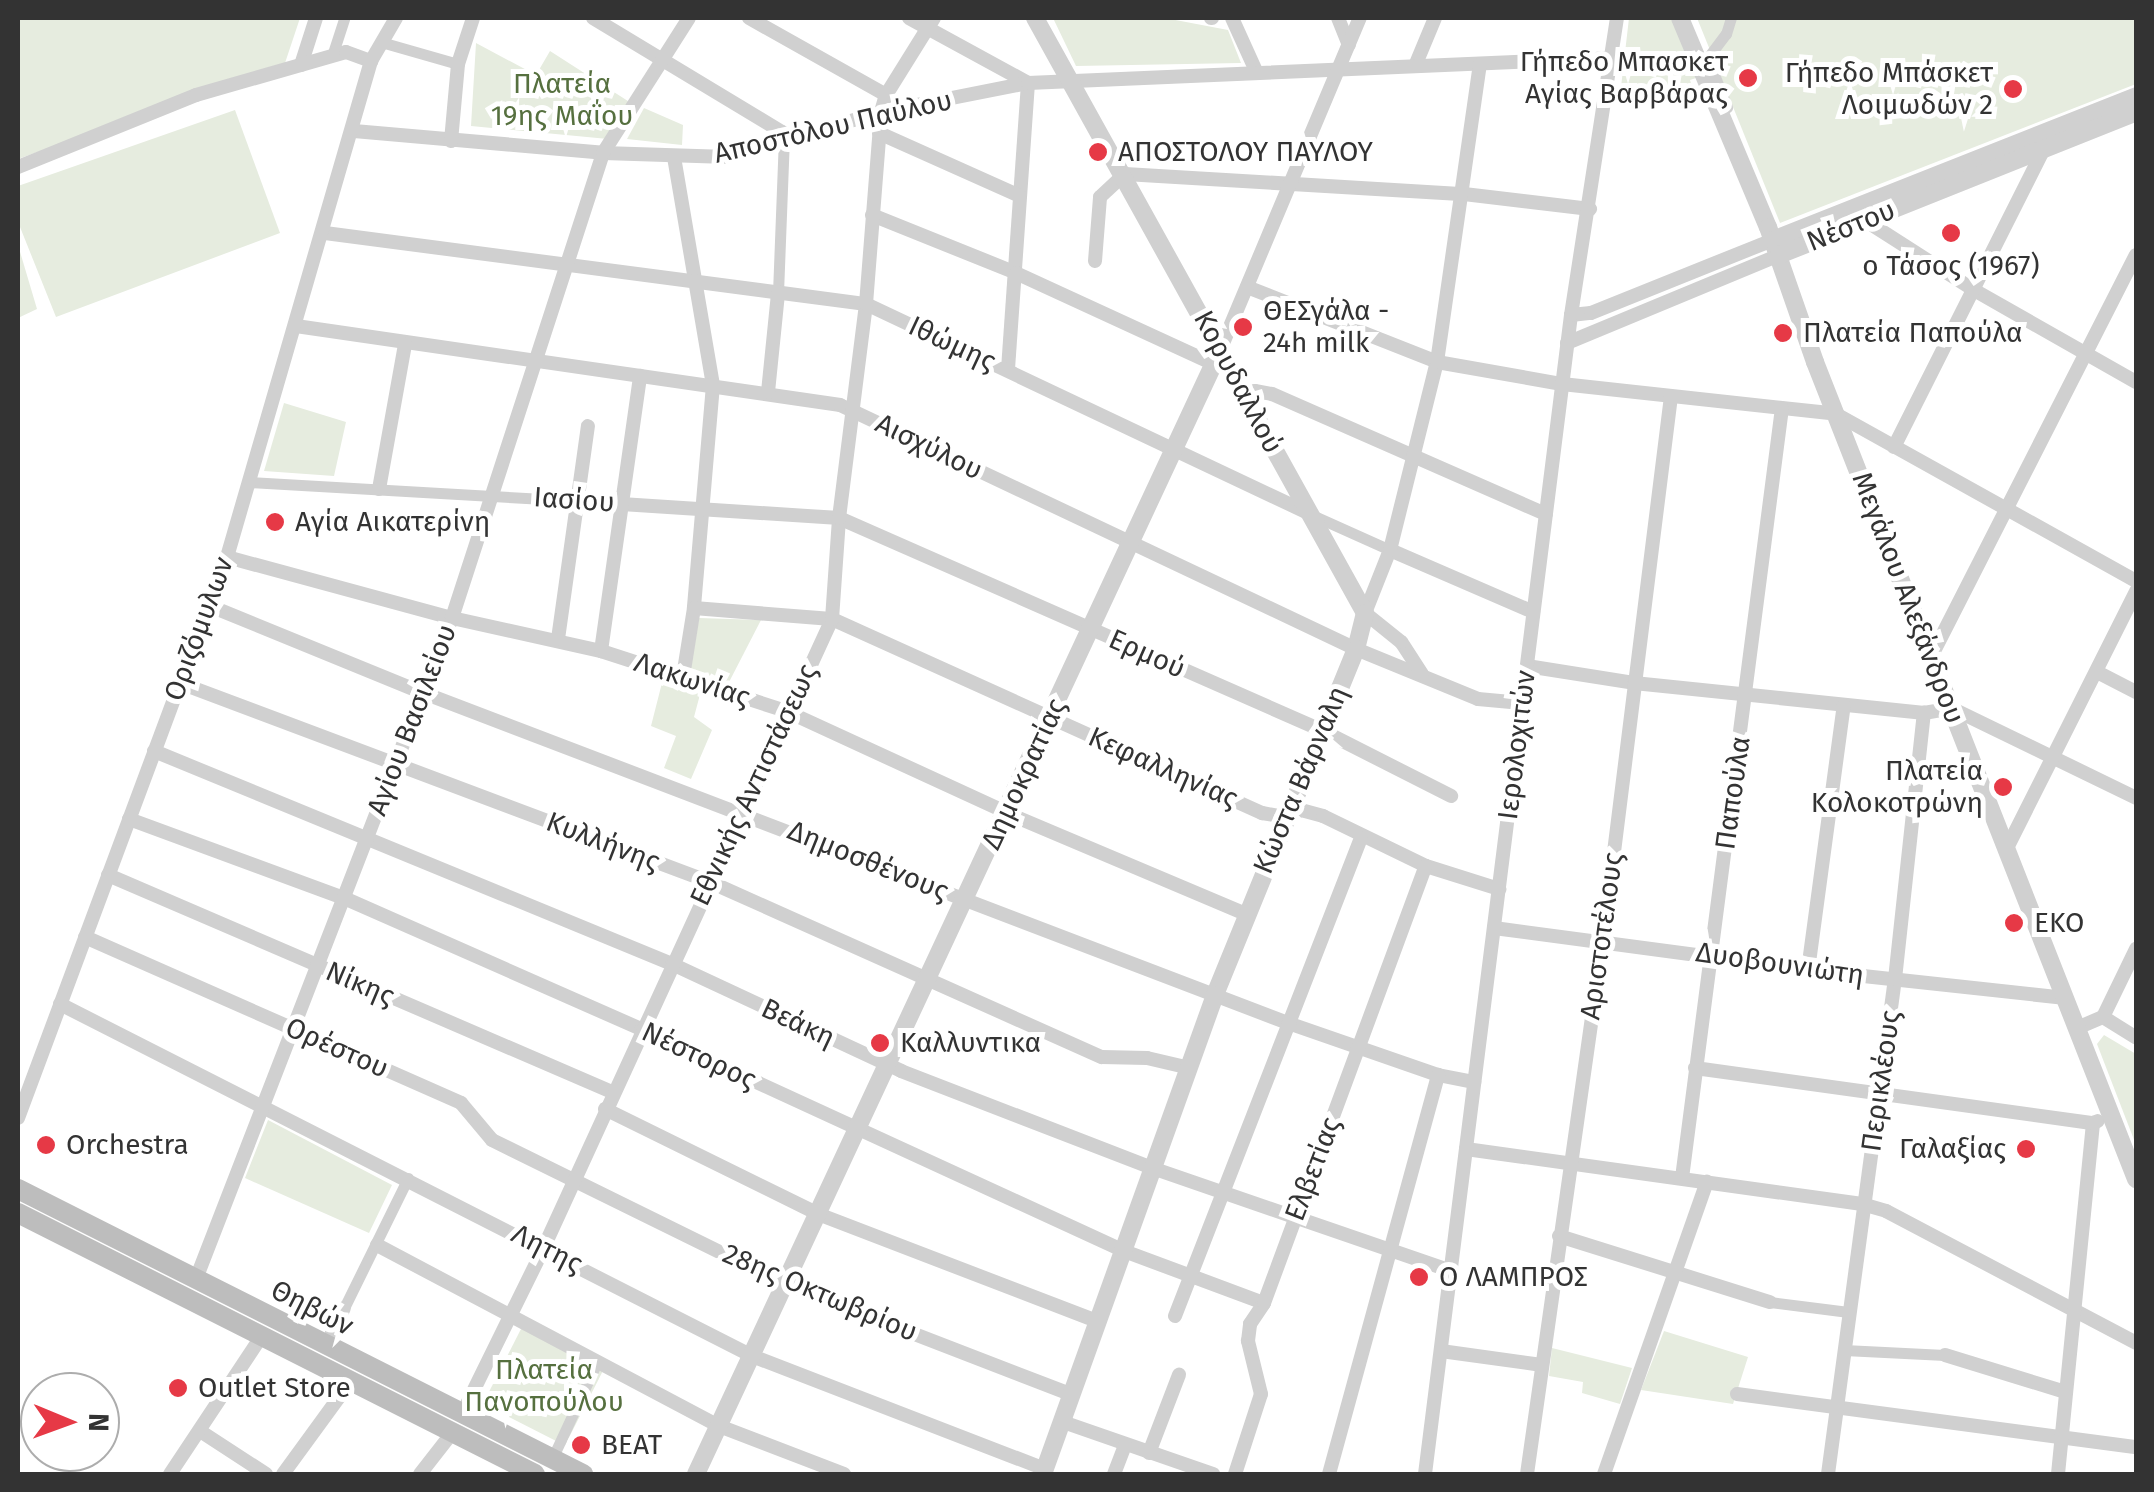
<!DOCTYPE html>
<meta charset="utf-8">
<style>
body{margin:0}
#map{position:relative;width:2154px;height:1492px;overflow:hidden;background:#fff;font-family:"Fira Sans",sans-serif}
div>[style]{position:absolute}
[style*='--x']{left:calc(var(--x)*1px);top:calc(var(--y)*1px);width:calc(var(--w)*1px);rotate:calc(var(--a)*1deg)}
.green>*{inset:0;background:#e6ecdf;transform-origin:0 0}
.pedestrian>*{height:11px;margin:-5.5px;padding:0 5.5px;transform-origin:5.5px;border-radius:5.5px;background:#d0d0d0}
.minor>*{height:14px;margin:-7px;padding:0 7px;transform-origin:7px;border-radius:7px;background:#d0d0d0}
.tertiary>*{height:18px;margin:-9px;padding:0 9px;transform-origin:9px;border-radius:9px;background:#d0d0d0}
.secondary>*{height:20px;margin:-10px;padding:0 10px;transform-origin:10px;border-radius:10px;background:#bdbdbd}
.dots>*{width:28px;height:28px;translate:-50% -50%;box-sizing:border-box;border:5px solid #fff;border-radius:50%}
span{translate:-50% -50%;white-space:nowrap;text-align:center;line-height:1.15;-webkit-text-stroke:10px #fff;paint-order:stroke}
.poi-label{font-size:28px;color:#333}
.right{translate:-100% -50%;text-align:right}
.left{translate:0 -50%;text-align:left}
.park-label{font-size:28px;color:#56703f}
.street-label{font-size:28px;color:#333}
.frame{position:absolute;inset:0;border:20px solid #333;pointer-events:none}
.north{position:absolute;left:20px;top:1372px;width:100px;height:100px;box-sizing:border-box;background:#fff;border:2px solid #adadad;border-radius:50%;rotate:91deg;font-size:28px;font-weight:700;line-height:40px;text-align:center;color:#333}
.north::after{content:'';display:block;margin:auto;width:35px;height:45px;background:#e63946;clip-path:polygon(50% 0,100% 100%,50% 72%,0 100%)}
</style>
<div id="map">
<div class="green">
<i style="clip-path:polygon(18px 18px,300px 18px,285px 63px,18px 159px)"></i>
<i style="clip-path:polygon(1053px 18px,1165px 18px,1228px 30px,1241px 63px,1076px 66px)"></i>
<i style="clip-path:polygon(1629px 18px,1675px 18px,1699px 77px,1690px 80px,1697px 104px,1621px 87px)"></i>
<i style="clip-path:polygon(1697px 18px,2136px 18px,2136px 84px,1780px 223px)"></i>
<i style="clip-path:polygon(476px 43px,536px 75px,550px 51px,631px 103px,608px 139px,471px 126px)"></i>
<i style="clip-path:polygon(644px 108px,683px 125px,682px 145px,627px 139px)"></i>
<i style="clip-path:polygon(235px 110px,280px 233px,56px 317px,18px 222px,18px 186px)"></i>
<i style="clip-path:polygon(18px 245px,37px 309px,18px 318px)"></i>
<i style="clip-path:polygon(284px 403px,346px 422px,334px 476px,264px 471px)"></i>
<i style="clip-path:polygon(699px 618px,761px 620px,727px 686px,690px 672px)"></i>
<i style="clip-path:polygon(664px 675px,702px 687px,694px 717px,712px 730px,691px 779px,664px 768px,676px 736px,651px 726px)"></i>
<i style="clip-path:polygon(2104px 1035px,2136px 1054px,2136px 1145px,2097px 1044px)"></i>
<i style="clip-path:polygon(268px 1120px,392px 1185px,369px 1233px,245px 1178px)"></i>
<i style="left:522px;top:1327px;width:92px;height:86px;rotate:27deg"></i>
<i style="clip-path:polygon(1664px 1331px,1748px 1357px,1733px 1404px,1641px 1390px)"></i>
<i style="clip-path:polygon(1552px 1348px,1632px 1368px,1620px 1404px,1582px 1393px,1583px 1382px,1549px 1376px)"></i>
</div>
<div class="pedestrian">
<i style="--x:381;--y:42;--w:80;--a:15.9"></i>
<i style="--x:332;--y:56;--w:40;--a:-72"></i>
<i style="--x:1708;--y:59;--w:52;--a:68.4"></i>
<i style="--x:1703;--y:64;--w:38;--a:-53"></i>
<i style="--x:1726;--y:34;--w:17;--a:-73"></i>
<i style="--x:778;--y:293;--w:153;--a:-87.8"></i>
<i style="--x:249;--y:482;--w:327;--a:3.3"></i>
<i style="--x:1312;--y:515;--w:85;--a:24.2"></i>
<i style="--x:1770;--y:1302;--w:79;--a:7.3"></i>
<i style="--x:344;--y:1308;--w:145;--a:-63.8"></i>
<i style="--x:1844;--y:1350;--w:101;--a:2.8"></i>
<i style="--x:552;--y:1459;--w:107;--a:-65.1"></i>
</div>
<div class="minor">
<i style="--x:593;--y:18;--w:221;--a:31.1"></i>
<i style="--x:782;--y:132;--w:8;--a:76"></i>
<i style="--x:749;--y:18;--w:157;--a:29.3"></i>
<i style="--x:909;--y:18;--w:136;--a:28.6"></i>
<i style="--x:1028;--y:83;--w:287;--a:94"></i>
<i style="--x:1211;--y:18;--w:1;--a:0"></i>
<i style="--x:1232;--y:18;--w:58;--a:65.6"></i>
<i style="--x:1338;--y:18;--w:29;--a:68"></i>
<i style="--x:301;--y:65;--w:49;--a:-72.3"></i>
<i style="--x:1415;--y:66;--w:52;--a:-67.4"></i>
<i style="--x:354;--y:131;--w:250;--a:5"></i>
<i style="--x:603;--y:153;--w:125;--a:1.8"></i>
<i style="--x:728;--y:157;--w:159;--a:-16.4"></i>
<i style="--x:881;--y:112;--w:150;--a:-11.2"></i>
<i style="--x:1028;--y:83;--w:584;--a:-2.46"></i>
<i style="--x:879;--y:133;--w:154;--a:24.1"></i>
<i style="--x:451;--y:141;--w:77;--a:-84.8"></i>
<i style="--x:458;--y:64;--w:48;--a:-71.9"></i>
<i style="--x:674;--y:157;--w:231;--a:80.3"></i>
<i style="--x:713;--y:385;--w:224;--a:94.9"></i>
<i style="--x:694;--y:608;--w:70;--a:99.1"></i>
<i style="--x:18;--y:167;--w:192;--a:-22"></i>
<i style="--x:196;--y:95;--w:156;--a:-16"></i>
<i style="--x:346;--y:52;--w:27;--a:20"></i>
<i style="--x:872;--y:215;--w:155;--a:21.9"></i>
<i style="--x:1016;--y:273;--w:218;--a:24.7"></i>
<i style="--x:1863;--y:215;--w:7;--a:63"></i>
<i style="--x:1866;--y:221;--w:128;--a:32.6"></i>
<i style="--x:1974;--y:290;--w:186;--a:29.6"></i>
<i style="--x:325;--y:233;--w:546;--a:7.48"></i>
<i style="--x:866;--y:304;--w:490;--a:25.3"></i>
<i style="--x:1095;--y:261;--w:64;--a:-85.5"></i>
<i style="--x:1100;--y:197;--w:34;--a:-43"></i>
<i style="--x:1125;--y:174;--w:340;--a:3.4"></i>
<i style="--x:1464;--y:194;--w:127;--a:6.8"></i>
<i style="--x:1247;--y:287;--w:204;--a:21.5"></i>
<i style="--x:1437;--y:362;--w:127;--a:10"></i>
<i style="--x:1562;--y:384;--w:276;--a:6.2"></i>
<i style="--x:1836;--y:414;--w:343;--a:29.1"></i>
<i style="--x:1571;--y:315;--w:20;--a:-6"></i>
<i style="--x:1591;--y:313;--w:196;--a:-21.9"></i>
<i style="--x:296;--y:326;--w:550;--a:8.26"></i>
<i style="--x:840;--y:405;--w:571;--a:25.31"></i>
<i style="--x:1356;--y:649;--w:132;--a:22.3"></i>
<i style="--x:1478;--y:699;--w:44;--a:5.2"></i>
<i style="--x:1567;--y:343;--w:230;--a:-22.5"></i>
<i style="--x:1221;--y:348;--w:358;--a:-67.2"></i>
<i style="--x:768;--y:392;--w:100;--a:-84.2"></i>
<i style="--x:1246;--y:399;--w:12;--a:-42"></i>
<i style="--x:1255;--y:391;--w:17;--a:10"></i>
<i style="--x:1272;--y:394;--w:299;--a:23.7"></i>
<i style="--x:1894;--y:447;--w:334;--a:-63.3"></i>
<i style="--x:2044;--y:149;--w:5;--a:-101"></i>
<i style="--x:379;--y:489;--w:147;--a:-79.8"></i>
<i style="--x:575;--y:501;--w:265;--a:3.7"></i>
<i style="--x:839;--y:518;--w:527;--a:23.74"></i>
<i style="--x:1321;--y:730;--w:146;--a:26.9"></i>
<i style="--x:1390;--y:550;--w:156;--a:23.4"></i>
<i style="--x:227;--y:557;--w:233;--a:15.2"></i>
<i style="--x:452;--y:618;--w:153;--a:12.5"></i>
<i style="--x:601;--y:651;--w:194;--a:18"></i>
<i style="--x:786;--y:711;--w:253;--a:24.7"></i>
<i style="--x:1016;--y:817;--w:250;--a:22.9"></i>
<i style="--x:210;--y:606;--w:228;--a:22.2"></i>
<i style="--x:421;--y:692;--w:928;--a:20.9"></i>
<i style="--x:1288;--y:1023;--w:159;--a:19.1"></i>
<i style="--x:1438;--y:1075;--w:37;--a:11"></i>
<i style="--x:694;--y:608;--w:138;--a:4.6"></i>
<i style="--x:832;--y:619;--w:472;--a:24.3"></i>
<i style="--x:1262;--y:813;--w:22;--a:10"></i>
<i style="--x:1284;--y:817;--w:18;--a:-22"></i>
<i style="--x:1301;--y:810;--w:23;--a:15"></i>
<i style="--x:1323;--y:816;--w:114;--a:25.9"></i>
<i style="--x:1426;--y:866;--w:77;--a:17.5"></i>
<i style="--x:558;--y:639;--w:215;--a:-82"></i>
<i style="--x:601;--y:651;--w:278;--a:-81.9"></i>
<i style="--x:1931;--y:657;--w:451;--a:-63"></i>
<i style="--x:1527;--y:666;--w:108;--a:9"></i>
<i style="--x:1634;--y:683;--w:292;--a:5.9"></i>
<i style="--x:1924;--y:713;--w:27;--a:-10"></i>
<i style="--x:1951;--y:708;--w:206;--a:25.9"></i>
<i style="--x:2099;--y:673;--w:42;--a:27.2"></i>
<i style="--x:1422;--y:674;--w:38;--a:-123"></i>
<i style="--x:1401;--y:642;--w:46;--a:-141.1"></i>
<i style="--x:1365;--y:613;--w:68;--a:-68.4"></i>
<i style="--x:1390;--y:550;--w:194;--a:-76"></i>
<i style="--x:1437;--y:362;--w:301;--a:-81.8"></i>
<i style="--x:180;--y:683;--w:566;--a:20.58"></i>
<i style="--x:710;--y:882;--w:429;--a:24.1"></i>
<i style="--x:1102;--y:1057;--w:45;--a:1.3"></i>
<i style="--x:1147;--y:1058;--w:44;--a:13.1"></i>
<i style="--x:154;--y:751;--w:560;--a:22.35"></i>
<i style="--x:672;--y:964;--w:253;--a:25"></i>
<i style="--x:901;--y:1071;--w:272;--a:21.1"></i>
<i style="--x:1155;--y:1169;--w:313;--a:19"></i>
<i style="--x:129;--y:819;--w:229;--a:20.2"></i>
<i style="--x:344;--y:898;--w:325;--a:23.8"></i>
<i style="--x:641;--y:1029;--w:532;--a:24.68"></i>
<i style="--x:1124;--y:1251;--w:149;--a:20.4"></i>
<i style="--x:2007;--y:848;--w:288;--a:-63.3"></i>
<i style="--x:108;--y:875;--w:549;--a:23.29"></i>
<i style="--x:1494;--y:928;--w:317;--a:7.6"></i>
<i style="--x:1808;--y:970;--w:259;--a:6.2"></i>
<i style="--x:85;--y:937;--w:411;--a:23.8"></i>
<i style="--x:461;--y:1103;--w:48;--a:50"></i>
<i style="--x:492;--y:1140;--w:326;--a:26.2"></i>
<i style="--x:785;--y:1284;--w:308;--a:21.1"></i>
<i style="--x:1808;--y:970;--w:267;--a:-82.3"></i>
<i style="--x:60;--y:1004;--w:776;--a:26.96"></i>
<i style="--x:752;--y:1356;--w:314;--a:21.1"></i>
<i style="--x:2103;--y:1017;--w:39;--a:32"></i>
<i style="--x:2077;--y:1028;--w:28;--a:-23"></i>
<i style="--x:2103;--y:1017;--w:76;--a:-64.1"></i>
<i style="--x:1695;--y:1068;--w:402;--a:7.9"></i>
<i style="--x:605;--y:1109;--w:237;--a:26.2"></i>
<i style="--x:818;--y:1214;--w:301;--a:21"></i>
<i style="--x:18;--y:1118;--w:599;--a:-69.57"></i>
<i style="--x:227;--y:557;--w:516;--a:-73.81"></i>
<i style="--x:371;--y:61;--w:50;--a:-59.8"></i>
<i style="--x:1466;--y:1149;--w:400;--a:7.9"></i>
<i style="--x:1862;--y:1204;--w:25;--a:16"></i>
<i style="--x:1886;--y:1211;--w:283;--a:27.8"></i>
<i style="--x:1682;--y:1178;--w:776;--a:-82.6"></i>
<i style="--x:1559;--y:1236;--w:221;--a:17.4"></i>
<i style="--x:377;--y:1245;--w:387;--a:27.9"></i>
<i style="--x:719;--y:1426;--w:134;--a:21"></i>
<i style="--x:196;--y:1279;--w:709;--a:-68.83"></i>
<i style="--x:452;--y:618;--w:489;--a:-72"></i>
<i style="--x:603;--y:153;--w:160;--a:-57.5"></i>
<i style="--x:1175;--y:1316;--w:513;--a:-68.74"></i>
<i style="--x:326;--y:1346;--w:42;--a:-64.7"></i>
<i style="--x:1441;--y:1351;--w:102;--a:7.9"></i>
<i style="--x:1945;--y:1355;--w:126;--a:17.1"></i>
<i style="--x:1737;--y:1394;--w:403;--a:7.6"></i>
<i style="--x:462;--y:1414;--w:186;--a:-63.8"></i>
<i style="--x:544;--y:1247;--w:691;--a:-65.36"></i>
<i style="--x:832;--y:619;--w:101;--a:-86"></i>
<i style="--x:839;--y:518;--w:216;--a:-82.8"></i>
<i style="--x:866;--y:304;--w:193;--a:-85.5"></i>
<i style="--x:881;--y:112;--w:18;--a:-74"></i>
<i style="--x:886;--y:95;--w:91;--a:-58.1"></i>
<i style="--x:1063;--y:1422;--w:159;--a:19.1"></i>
<i style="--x:200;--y:1431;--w:79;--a:33.1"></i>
<i style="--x:1149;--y:1453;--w:84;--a:-69"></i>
<i style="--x:170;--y:1474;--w:164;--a:-56.4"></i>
<i style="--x:283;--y:1474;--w:114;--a:-53.9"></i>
<i style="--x:420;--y:1474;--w:52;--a:-52"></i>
<i style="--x:1114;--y:1474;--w:31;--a:-69"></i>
<i style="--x:1235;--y:1474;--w:84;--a:-72"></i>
<i style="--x:1261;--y:1394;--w:55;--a:-103.8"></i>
<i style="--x:1248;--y:1341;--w:17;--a:-83"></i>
<i style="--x:1250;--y:1324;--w:25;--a:-56"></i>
<i style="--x:1264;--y:1303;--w:466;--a:-69.7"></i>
<i style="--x:1329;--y:1474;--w:414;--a:-74.7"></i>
<i style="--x:1425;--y:1474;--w:1168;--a:-82.82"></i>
<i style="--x:1571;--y:315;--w:301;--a:-81.2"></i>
<i style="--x:1527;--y:1474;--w:539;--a:-81.9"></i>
<i style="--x:1603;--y:940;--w:548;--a:-82.87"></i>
<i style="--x:1604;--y:1474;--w:310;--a:-70.6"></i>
<i style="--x:1828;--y:1474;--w:500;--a:-82.3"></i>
<i style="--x:1895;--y:979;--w:268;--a:-83.8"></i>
<i style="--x:2058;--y:1474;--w:353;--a:-84.3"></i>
<i style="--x:2093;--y:1123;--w:5;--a:-22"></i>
</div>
<div class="tertiary">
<i style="--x:1035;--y:18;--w:680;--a:60.99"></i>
<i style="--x:1365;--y:613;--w:37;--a:104"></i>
<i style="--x:1356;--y:649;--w:374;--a:112.2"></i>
<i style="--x:1215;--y:995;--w:509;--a:109.75"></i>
<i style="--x:1680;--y:18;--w:227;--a:67.2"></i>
<i style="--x:1768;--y:227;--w:143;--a:70.8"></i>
<i style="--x:1815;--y:362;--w:878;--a:68.55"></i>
<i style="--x:1773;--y:240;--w:391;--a:-21.6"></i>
<i style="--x:1779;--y:255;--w:385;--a:-21.8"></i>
<i style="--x:696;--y:1474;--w:1242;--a:-65"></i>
</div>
<div class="secondary">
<i style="--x:18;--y:1189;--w:633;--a:26.77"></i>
<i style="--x:18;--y:1213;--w:579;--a:26.79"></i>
</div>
<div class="dots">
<i style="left:1748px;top:78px;background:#e63946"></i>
<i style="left:2013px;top:89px;background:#e63946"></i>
<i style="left:1098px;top:152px;background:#e63946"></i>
<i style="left:1951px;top:233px;background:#e63946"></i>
<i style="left:1243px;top:327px;background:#e63946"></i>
<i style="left:1783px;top:333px;background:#e63946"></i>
<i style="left:275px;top:522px;background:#e63946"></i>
<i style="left:2003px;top:787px;background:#e63946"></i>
<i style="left:2014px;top:923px;background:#e63946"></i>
<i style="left:880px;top:1043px;background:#e63946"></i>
<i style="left:46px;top:1145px;background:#e63946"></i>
<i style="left:2026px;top:1149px;background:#e63946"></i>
<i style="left:1419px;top:1277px;background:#e63946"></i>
<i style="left:178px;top:1388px;background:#e63946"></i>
<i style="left:581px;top:1445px;background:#e63946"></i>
</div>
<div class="poi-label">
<span class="right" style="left:1728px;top:78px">Γήπεδο Μπασκετ<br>Αγίας Βαρβάρας</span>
<span class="right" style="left:1993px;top:89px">Γήπεδο Μπάσκετ<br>Λοιμωδών 2</span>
<span class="left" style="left:1118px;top:152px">ΑΠΟΣΤΟΛΟΥ ΠΑΥΛΟΥ</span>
<span style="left:1951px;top:266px">ο Τάσος (1967)</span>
<span class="left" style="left:1263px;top:327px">ΘΕΣγάλα -<br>24h milk</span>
<span class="left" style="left:1803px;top:333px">Πλατεία Παπούλα</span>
<span class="left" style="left:295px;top:522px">Αγία Αικατερίνη</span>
<span class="right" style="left:1983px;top:787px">Πλατεία<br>Κολοκοτρώνη</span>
<span class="left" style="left:2034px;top:923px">EKO</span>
<span class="left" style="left:900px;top:1043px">Καλλυντικα</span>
<span class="left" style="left:66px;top:1145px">Orchestra</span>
<span class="right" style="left:2006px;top:1149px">Γαλαξίας</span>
<span class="left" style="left:1439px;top:1277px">Ο ΛΑΜΠΡΟΣ</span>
<span class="left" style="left:198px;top:1388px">Outlet Store</span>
<span class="left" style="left:601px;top:1445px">ΒΕΑΤ</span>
</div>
<div class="park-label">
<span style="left:562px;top:100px">Πλατεία<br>19ης Μαΐου</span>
<span style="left:544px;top:1386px">Πλατεία<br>Πανοπούλου</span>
</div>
<div class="street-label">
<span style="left:833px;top:127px;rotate:-13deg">Αποστόλου Παύλου</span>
<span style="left:1851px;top:226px;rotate:-22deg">Νέστου</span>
<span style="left:952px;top:344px;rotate:25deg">Ιθώμης</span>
<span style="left:1238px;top:382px;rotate:62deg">Κορυδαλλού</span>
<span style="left:929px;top:447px;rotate:26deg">Αισχύλου</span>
<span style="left:574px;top:500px;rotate:4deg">Ιασίου</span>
<span style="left:1908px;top:598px;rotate:69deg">Μεγάλου Αλεξάνδρου</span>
<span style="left:199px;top:629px;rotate:-70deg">Οριζόμυλων</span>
<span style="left:1147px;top:654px;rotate:24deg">Ερμού</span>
<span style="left:692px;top:680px;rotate:18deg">Λακωνίας</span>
<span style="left:412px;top:720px;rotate:-69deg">Αγίου Βασιλείου</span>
<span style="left:1517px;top:745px;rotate:-83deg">Ιερολοχιτών</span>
<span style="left:1163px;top:768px;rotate:24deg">Κεφαλληνίας</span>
<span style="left:1024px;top:774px;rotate:-65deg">Δημοκρατίας</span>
<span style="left:1301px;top:780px;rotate:-67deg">Κώστα Βάρναλη</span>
<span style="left:754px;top:785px;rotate:-65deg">Εθνικής Αντιστάσεως</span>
<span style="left:1733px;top:793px;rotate:-82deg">Παπούλα</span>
<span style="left:603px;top:842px;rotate:21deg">Κυλλήνης</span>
<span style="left:868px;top:861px;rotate:22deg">Δημοσθένους</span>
<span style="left:1602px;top:936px;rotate:-82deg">Αριστοτέλους</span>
<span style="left:1780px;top:964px;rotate:8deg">Δυοβουνιώτη</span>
<span style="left:360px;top:984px;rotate:23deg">Νίκης</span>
<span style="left:798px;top:1023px;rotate:25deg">Βεάκη</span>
<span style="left:337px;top:1048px;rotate:24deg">Ορέστου</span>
<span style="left:699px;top:1056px;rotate:25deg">Νέστορος</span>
<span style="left:1881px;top:1081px;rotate:-82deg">Περικλέους</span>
<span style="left:1313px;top:1169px;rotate:-69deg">Ελβετίας</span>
<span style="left:547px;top:1249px;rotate:27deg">Λητης</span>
<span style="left:820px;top:1293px;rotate:23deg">28ης Οκτωβρίου</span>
<span style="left:312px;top:1308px;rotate:27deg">Θηβών</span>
</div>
<div class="frame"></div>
<div class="north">N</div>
</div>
